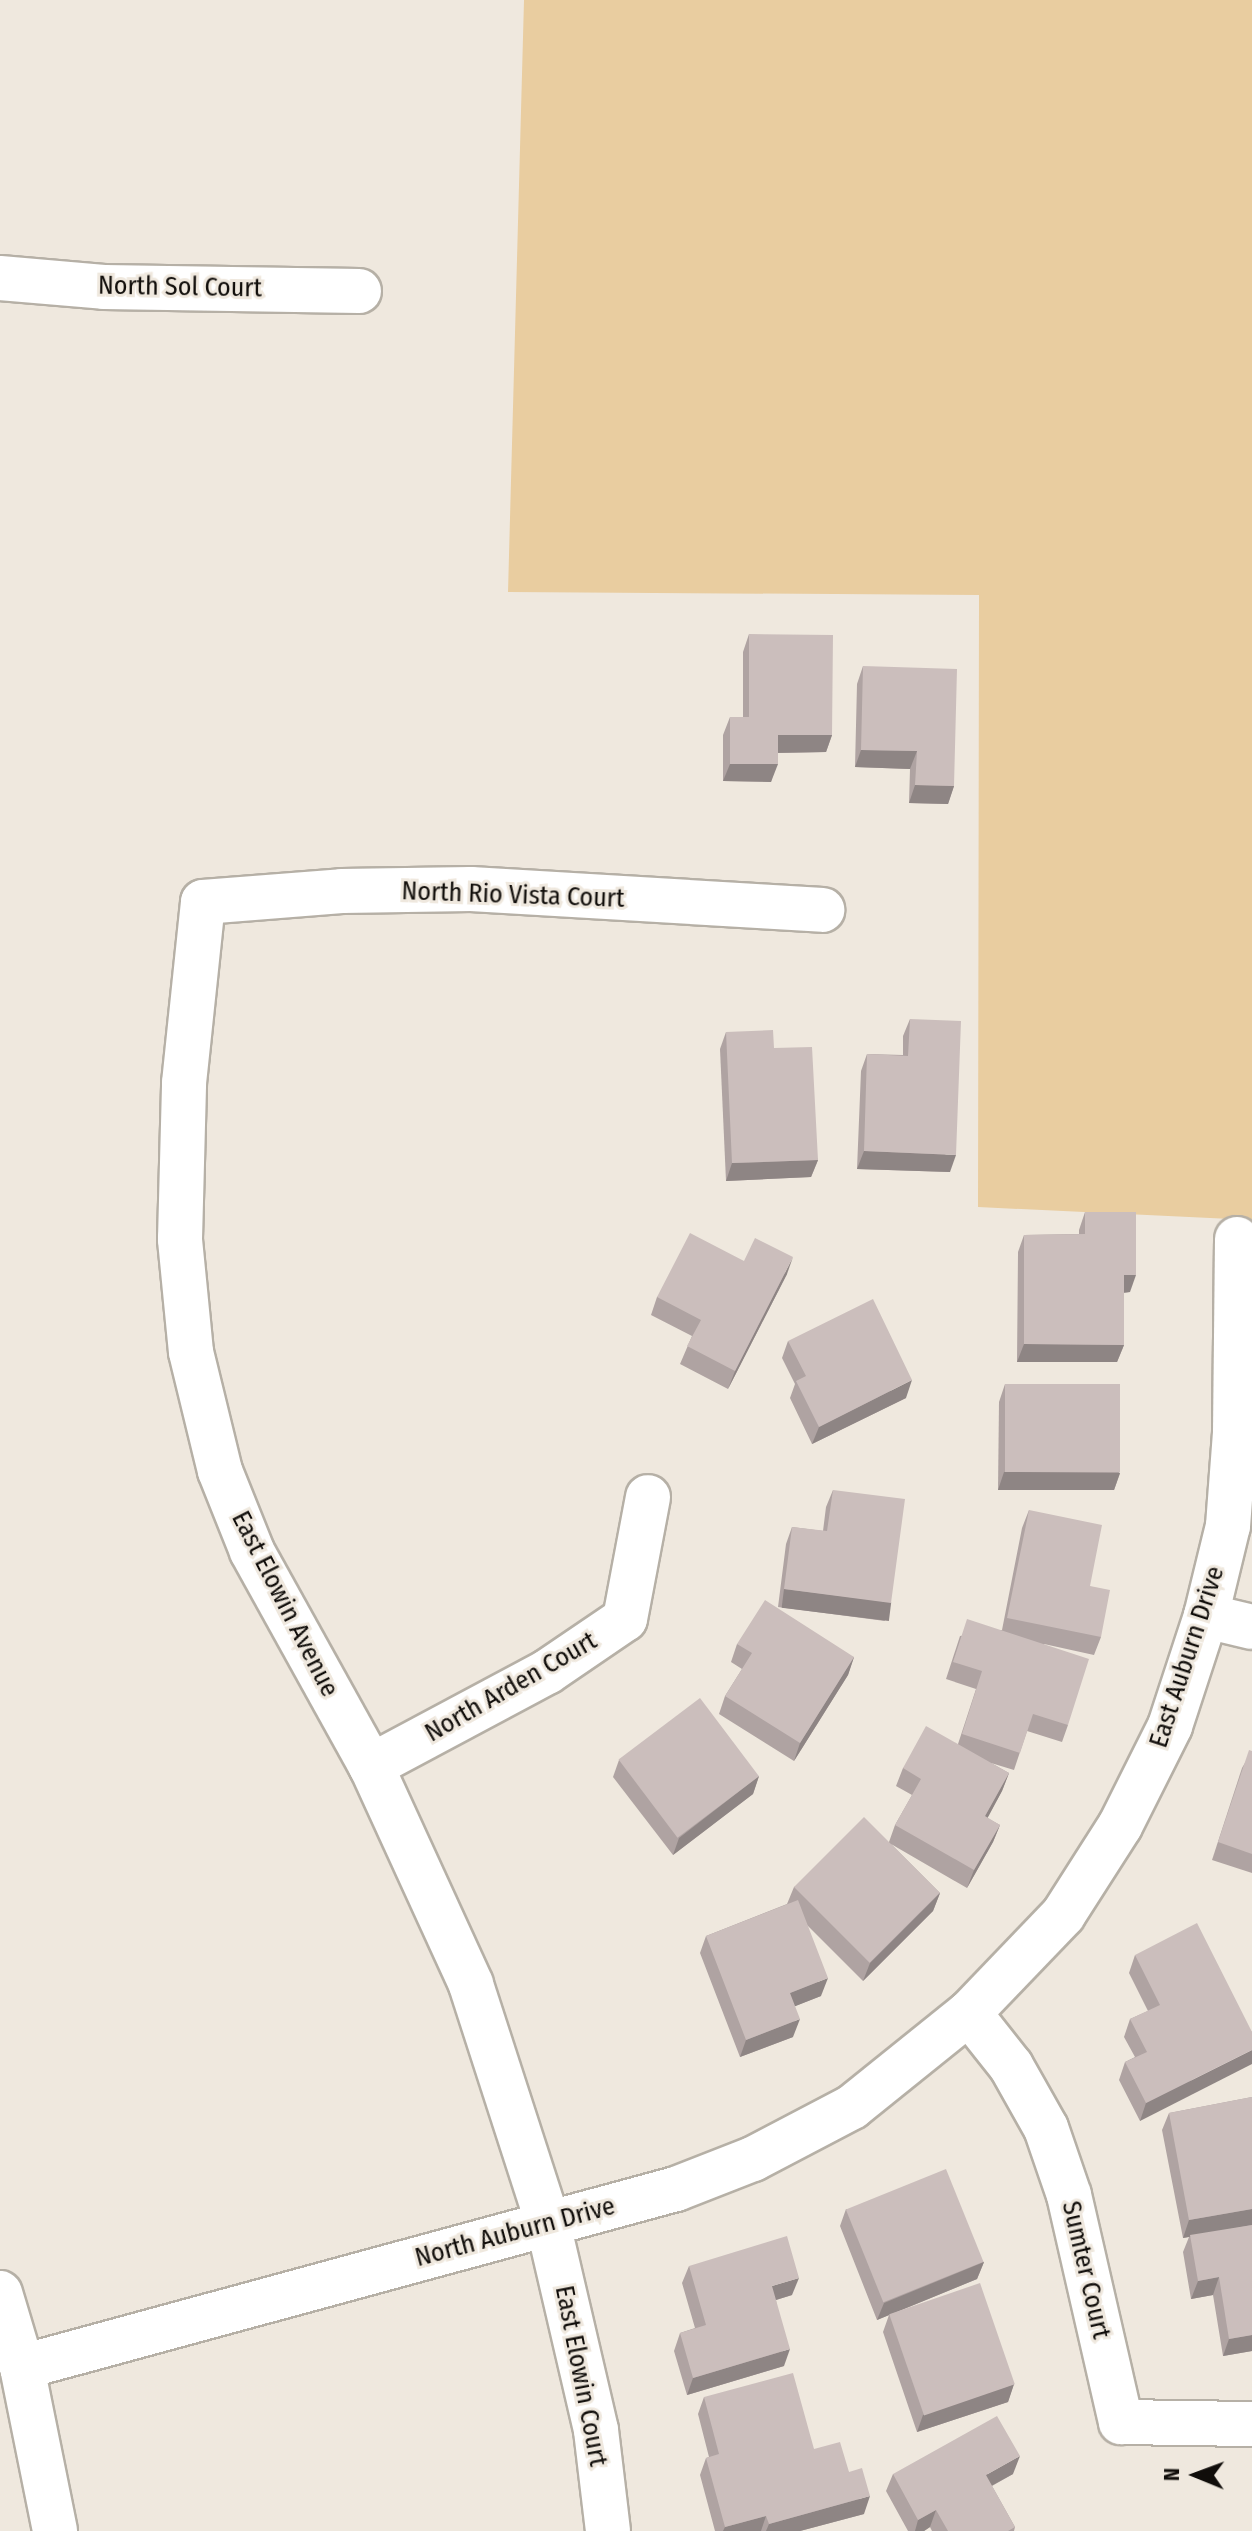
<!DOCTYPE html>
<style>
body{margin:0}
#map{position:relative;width:1252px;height:2531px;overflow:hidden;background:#efe8de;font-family:"Fira Sans Condensed",sans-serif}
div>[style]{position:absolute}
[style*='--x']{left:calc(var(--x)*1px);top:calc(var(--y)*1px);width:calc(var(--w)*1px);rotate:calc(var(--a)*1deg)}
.green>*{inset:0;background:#e9cda0}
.roads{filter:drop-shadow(2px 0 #b6b0a6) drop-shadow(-2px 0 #b6b0a6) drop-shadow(0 2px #b6b0a6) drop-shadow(0 -2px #b6b0a6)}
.minor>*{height:44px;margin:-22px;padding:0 22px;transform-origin:22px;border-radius:22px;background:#fff}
.wall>*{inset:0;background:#afa3a2}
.shaded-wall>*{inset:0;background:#8e8584;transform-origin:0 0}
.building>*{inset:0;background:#cbbebc;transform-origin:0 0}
span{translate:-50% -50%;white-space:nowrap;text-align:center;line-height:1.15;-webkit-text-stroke:6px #efe8de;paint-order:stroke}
.street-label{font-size:26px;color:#100d0a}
.north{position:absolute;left:1156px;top:2435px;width:80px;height:80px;-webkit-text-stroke:6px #efe8de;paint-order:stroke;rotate:271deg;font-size:22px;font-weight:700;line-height:32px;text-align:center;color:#100d0a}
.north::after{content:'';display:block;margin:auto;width:28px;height:36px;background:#100d0a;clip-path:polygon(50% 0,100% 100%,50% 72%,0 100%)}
</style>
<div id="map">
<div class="green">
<i style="clip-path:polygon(524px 0,1252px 0,1252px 1220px,978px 1207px,979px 595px,508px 592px)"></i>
</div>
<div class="roads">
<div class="minor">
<i style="--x:0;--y:278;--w:104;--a:4.9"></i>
<i style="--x:104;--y:287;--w:255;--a:0.9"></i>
<i style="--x:1206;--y:1616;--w:47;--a:13.4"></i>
<i style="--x:371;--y:1766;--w:200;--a:-28.1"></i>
<i style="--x:547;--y:1672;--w:94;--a:-34.2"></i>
<i style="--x:625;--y:1619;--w:124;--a:-79.3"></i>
<i style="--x:969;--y:2013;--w:68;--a:51.6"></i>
<i style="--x:1011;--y:2066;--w:71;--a:60.6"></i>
<i style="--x:1046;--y:2128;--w:71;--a:71.1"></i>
<i style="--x:1069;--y:2195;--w:233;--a:77.1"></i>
<i style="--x:1121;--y:2422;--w:131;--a:0.9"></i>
<i style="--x:0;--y:2293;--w:77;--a:73.4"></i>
<i style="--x:22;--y:2367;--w:167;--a:78.6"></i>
<i style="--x:22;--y:2367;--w:678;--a:-15.23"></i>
<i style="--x:676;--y:2189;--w:83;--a:-21.3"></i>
<i style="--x:753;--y:2159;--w:112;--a:-27.7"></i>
<i style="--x:852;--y:2107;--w:150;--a:-38.8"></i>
<i style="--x:969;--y:2013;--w:136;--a:-46.2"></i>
<i style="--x:1063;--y:1915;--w:106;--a:-57.4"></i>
<i style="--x:1120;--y:1826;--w:112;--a:-63.4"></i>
<i style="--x:1170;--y:1726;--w:116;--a:-71.9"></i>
<i style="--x:1206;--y:1616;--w:93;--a:-76.3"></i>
<i style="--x:1228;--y:1526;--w:94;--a:-85.7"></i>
<i style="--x:1235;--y:1432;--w:193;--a:-89.4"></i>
<i style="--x:608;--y:2531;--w:102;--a:-96.8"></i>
<i style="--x:596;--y:2430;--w:212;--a:-103.1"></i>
<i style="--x:548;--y:2223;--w:251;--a:-107.9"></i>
<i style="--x:471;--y:1984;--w:240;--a:-114.6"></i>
<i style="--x:371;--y:1766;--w:246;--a:-119"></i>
<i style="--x:252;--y:1551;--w:86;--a:-111.8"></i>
<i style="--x:220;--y:1471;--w:122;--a:-103.7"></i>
<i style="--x:191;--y:1352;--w:114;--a:-95.6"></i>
<i style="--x:180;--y:1239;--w:156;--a:-88.5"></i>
<i style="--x:184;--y:1083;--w:182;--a:-84"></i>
<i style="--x:203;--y:902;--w:139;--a:-4.5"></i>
<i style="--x:342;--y:891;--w:129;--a:-0.9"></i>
<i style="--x:471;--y:889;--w:352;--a:3.4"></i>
</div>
</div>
<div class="wall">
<i style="clip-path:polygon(749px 634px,832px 735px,826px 752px,778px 753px,771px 782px,723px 781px,723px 735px,730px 717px,743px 717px,743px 652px)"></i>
<i style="clip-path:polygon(863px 666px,954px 786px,948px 804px,909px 803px,910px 769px,855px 767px,857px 684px)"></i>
<i style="clip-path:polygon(910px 1019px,950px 1172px,857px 1169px,861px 1071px,867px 1054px,903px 1055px,903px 1036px)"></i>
<i style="clip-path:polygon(726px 1032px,774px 1048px,818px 1160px,811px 1177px,726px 1181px,720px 1049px)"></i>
<i style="clip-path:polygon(1085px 1212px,1130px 1292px,1124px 1293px,1124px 1345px,1117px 1362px,1017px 1362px,1018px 1252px,1024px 1235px,1079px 1234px,1079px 1230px)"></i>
<i style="clip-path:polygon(744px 1261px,787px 1274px,728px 1389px,680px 1364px,692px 1336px,651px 1315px,657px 1297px)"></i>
<i style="clip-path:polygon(788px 1341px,906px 1398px,812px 1444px,790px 1398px,795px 1384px,782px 1358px)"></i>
<i style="clip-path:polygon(1005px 1384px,1120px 1473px,1114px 1490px,998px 1490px,999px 1402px)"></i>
<i style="clip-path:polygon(833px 1490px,885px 1621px,778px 1607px,786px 1544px,792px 1527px,823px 1531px,826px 1507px)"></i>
<i style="clip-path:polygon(1029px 1510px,1090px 1586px,1101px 1637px,1094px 1655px,1044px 1644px,1068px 1725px,1062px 1742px,1027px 1731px,1014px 1770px,991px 1763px,1009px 1773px,1002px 1791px,987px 1818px,1000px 1825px,993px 1842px,967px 1888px,891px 1844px,940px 1893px,933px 1911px,863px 1981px,807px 1925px,821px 1996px,795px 2006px,793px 2037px,740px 2057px,700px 1953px,706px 1936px,787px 1904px,794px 1887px,889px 1842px,895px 1825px,912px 1795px,896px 1786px,903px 1768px,958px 1744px,976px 1689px,946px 1679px,960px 1636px,1002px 1630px,1022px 1528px)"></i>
<i style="clip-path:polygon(737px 1644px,854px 1657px,848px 1675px,794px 1761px,719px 1714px,725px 1696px,742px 1669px,731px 1662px)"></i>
<i style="clip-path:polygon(1252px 1751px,1252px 1873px,1212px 1860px,1242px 1768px)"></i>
<i style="clip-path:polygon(619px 1760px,759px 1776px,753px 1794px,673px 1855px,613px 1777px)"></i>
<i style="clip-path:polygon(1135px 1955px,1252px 2032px,1140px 2121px,1119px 2080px,1125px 2062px,1135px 2057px,1124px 2037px,1130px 2019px,1148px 2011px,1129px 1973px)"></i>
<i style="clip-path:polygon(1252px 2097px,1252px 2351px,1223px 2356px,1213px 2295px,1191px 2299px,1183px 2252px,1189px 2237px,1183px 2238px,1162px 2130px,1169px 2113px)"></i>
<i style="clip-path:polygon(846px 2209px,984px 2262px,977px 2279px,897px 2312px,1014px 2384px,1008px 2402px,917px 2432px,883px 2332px,889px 2315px,877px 2320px,840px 2226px)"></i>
<i style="clip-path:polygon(689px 2266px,792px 2295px,776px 2300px,784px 2366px,687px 2395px,674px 2351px,680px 2333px,695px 2328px,682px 2283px)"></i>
<i style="clip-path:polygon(704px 2397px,814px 2449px,849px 2472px,864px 2514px,800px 2531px,715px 2531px,700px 2475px,706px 2458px,709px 2457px,698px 2414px)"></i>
<i style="clip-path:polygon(893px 2474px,1013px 2474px,992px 2486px,1015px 2527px,1014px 2531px,932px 2531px,930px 2527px,924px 2531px,908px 2531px,886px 2491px)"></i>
</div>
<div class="shaded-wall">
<i style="clip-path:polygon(778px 735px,832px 735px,826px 752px,771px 753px)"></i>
<i style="clip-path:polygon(861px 750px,917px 751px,910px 769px,855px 767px)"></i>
<i style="clip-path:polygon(730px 764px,778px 764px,771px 782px,723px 781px)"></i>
<i style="clip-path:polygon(915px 785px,954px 786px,948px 804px,909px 803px)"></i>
<i style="clip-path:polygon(864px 1151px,956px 1155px,950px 1172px,857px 1169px)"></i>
<i style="clip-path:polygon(818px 1160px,811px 1177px,726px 1181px,732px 1163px)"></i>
<i style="clip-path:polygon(793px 1257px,787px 1274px,728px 1389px,735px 1371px)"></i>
<i style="clip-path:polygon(1124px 1275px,1136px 1275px,1130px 1292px,1118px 1293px)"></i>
<i style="clip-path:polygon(1024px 1344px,1124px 1345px,1117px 1362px,1017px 1362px)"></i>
<i style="clip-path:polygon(912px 1380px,906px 1398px,812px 1444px,819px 1427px)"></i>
<i style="clip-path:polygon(1004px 1472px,1120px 1473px,1114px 1490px,998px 1490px)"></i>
<i style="left:784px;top:1589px;width:108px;height:19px;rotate:7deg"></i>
<i style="clip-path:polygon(854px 1657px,848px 1675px,794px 1761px,800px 1743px)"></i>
<i style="clip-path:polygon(1009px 1773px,1002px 1791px,979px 1834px,985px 1816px)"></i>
<i style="clip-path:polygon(759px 1776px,753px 1794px,673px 1855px,679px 1838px)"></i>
<i style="clip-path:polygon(1000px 1825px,993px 1842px,967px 1888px,974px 1870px)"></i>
<i style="clip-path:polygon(940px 1893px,933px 1911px,863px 1981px,870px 1963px)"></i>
<i style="clip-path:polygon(828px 1978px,821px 1996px,783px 2011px,790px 1993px)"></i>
<i style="clip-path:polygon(800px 2019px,793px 2037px,740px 2057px,746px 2040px)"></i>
<i style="clip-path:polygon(1252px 2050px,1252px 2064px,1140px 2121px,1146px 2103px)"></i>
<i style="clip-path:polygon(1252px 2209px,1252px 2225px,1183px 2238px,1189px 2220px)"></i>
<i style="clip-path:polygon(984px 2262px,977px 2279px,877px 2320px,884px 2303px)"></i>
<i style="clip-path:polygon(1219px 2277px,1213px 2295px,1191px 2299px,1198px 2281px)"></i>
<i style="clip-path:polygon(799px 2278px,792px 2295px,766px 2303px,772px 2286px)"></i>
<i style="clip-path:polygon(1252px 2335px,1252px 2351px,1223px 2356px,1229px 2339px)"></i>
<i style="clip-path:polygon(790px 2349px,784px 2366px,687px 2395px,693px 2378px)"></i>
<i style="clip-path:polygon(1014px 2384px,1008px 2402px,917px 2432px,923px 2415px)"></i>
<i style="clip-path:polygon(1020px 2456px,1013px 2474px,980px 2492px,986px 2475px)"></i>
<i style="clip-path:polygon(870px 2496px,864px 2514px,800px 2531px,766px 2531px,769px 2524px)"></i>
<i style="clip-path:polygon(936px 2510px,930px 2527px,924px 2531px,915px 2531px,918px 2520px)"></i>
<i style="clip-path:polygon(766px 2516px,761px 2531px,723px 2531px,725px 2527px)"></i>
</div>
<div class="building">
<i style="clip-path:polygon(749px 634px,833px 635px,832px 735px,778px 735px,778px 764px,730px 764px,730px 717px,749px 717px)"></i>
<i style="clip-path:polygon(863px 666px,957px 669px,954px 786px,915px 785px,917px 751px,861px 750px)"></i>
<i style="clip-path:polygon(910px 1019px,961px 1021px,956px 1155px,864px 1151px,867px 1054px,908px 1056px)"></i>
<i style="clip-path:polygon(773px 1030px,774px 1048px,812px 1047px,818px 1160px,732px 1163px,726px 1032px)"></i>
<i style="clip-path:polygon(1085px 1212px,1136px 1212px,1136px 1275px,1124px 1275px,1124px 1345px,1024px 1344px,1024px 1235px,1085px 1234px)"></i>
<i style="clip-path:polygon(690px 1233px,744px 1261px,755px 1238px,793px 1257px,735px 1371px,687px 1346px,701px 1320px,657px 1297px)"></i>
<i style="clip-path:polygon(873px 1299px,912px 1380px,819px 1427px,796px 1381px,806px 1376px,788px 1341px)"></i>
<i style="left:1005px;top:1384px;width:115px;height:88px"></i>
<i style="clip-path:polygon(833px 1490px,905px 1499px,891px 1603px,784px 1589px,792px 1527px,827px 1531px)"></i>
<i style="clip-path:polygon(1029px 1510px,1102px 1525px,1090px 1586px,1110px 1590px,1101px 1637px,1007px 1618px)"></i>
<i style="clip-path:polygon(765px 1600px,854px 1657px,800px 1743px,725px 1696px,752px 1653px,737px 1644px)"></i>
<i style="clip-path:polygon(967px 1619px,1089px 1659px,1068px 1725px,1033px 1714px,1020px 1753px,962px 1734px,982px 1671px,953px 1662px)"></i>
<i style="left:700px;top:1698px;width:98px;height:102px;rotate:53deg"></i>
<i style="clip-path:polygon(926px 1726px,1009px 1773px,985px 1816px,1000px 1825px,974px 1870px,895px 1825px,921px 1779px,903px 1768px)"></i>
<i style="clip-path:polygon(1249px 1750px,1252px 1751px,1252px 1854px,1218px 1842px)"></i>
<i style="left:864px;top:1817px;width:107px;height:99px;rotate:45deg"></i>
<i style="clip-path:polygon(798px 1900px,828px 1978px,790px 1993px,800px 2019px,746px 2040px,706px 1936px)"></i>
<i style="clip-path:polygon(1197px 1923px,1252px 2032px,1252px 2050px,1146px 2103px,1125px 2062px,1147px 2052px,1130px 2019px,1160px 2005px,1135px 1955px)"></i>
<i style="clip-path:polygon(1252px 2097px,1252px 2209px,1189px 2220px,1169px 2113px)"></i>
<i style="left:946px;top:2169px;width:100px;height:108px;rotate:68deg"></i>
<i style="clip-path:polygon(1252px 2225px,1252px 2335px,1229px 2339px,1219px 2277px,1198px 2281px,1190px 2235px)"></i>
<i style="clip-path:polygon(787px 2236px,799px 2278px,772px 2286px,790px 2349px,693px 2378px,680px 2333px,706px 2325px,689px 2266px)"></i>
<i style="left:980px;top:2283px;width:107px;height:96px;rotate:71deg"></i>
<i style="clip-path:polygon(793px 2373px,814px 2449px,840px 2442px,849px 2472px,862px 2468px,870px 2496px,769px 2524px,766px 2516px,725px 2527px,706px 2458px,719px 2454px,704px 2397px)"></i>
<i style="clip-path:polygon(997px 2416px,1020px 2456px,986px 2475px,1015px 2527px,1008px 2531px,948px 2531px,936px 2510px,918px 2520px,893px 2474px)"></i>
</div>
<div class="street-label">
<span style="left:180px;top:287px;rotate:1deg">North Sol Court</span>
<span style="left:513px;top:895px;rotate:2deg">North Rio Vista Court</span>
<span style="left:285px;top:1604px;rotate:63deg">East Elowin Avenue</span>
<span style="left:1187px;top:1657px;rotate:-72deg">East Auburn Drive</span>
<span style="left:511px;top:1687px;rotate:-30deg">North Arden Court</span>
<span style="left:515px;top:2232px;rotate:-15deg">North Auburn Drive</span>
<span style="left:1086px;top:2270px;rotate:77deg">Sumter Court</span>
<span style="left:581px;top:2376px;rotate:79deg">East Elowin Court</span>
</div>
<div class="north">N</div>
</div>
